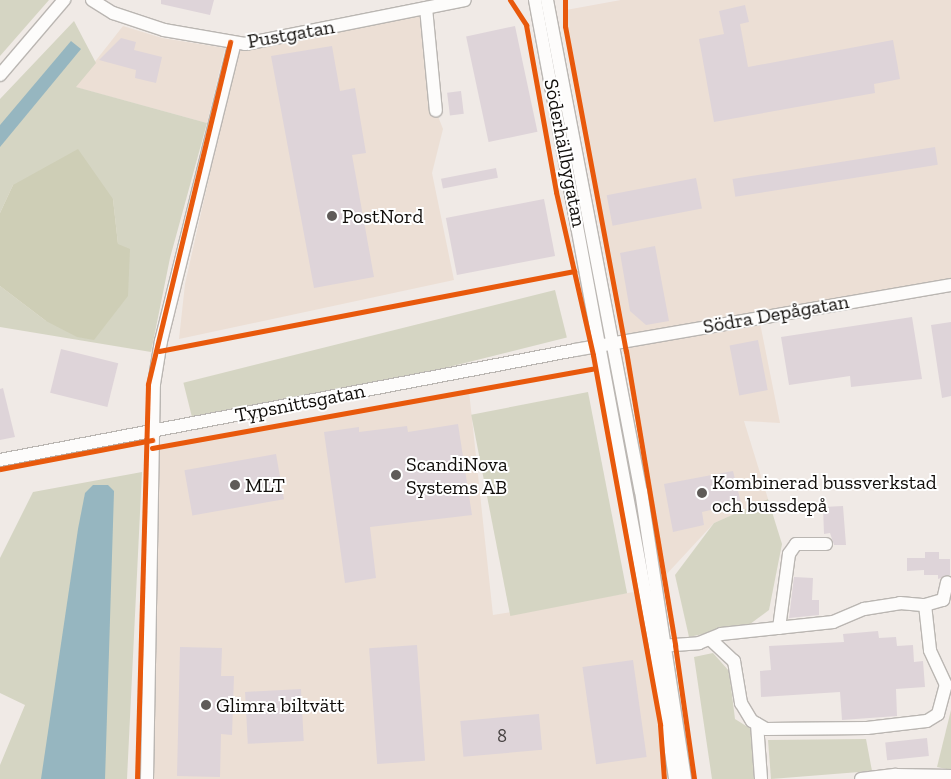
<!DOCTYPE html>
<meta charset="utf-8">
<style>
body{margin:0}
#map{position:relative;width:951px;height:779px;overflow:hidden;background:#f0eae6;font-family:"Zilla Slab",serif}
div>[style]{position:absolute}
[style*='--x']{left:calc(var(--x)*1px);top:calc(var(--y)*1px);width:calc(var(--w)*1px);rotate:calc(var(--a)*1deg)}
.industrial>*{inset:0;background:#ecdfd5}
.green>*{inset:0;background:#d5d5c3;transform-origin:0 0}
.forest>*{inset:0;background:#ceceb6}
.water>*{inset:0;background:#96b6c0}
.building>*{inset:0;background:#ded4d9;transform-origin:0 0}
.roads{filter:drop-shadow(1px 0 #bab6b2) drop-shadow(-1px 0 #bab6b2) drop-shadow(0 1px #bab6b2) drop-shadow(0 -1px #bab6b2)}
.minor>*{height:12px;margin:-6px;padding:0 6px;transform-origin:6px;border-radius:6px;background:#fdfcfb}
.cycleway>*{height:5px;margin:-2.5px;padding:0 2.5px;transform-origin:2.5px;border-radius:2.5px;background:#e8590c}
.dots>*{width:14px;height:14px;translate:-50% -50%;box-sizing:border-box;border:2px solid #fff;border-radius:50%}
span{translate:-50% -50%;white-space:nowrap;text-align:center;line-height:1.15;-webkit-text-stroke:4px #fff;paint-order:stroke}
.number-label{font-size:18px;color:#454040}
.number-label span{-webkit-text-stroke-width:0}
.street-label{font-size:20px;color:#110e0b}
.poi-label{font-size:20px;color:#110e0b}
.left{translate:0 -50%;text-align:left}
</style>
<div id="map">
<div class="industrial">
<i style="clip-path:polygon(621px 0,951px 0,951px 286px,759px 318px,780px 423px,744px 421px,768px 499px,714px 523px,664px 577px,565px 26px,566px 10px)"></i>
<i style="clip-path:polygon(427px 14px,436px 111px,443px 129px,432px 173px,454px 280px,179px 339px,185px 284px,238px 49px)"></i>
<i style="clip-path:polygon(123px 26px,162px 38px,225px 48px,207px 123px,75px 87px)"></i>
<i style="clip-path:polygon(469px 391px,493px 615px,634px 592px,660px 725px,664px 779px,147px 779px,152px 448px)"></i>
</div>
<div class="green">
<i style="clip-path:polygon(0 0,49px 0,0 56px)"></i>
<i style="clip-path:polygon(74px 21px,96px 63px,76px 87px,207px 123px,170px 258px,151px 352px,0 327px,0 286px,46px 321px,118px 244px,113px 199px,13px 185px,0 213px,0 99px)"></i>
<i style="left:555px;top:290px;width:49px;height:383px;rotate:76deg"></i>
<i style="left:588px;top:392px;width:205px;height:119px;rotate:79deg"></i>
<i style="clip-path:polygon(142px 472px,127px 779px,0 779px,0 765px,25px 705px,0 693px,0 558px,33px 492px)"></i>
<i style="clip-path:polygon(768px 499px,782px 544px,769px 610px,750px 624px,689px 637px,675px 575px,714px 523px)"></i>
<i style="clip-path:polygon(713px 653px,729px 671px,735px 719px,751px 729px,754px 779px,712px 779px,694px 657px)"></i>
<i style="clip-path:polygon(951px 710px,951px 770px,937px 767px)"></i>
<i style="clip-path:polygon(866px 739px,872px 771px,771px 779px,768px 740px)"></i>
</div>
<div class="forest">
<i style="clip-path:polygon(78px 149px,113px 199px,118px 244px,130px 249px,128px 296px,94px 340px,77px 337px,46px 321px,0 286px,0 213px,13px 185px)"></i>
</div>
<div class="water">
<i style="clip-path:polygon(71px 41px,81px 49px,0 147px,0 125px)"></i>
<i style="clip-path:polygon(93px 485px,108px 485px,114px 491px,105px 779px,41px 779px,78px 529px,85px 493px)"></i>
</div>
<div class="building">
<i style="clip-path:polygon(161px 0,214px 0,210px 15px,161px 4px)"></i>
<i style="clip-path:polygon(745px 5px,749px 22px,740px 24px,748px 67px,893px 40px,900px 79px,874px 84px,875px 93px,714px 122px,699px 39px,724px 34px,719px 11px)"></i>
<i style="left:515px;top:26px;width:108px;height:50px;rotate:78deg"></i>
<i style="clip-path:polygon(121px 38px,136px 42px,134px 50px,162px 57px,156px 83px,135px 78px,136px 70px,99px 60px)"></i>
<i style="clip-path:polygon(332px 46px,340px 91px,355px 88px,366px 153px,352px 155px,374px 277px,314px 288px,271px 56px)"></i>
<i style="left:461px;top:91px;width:23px;height:14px;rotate:83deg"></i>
<i style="left:935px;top:147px;width:18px;height:205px;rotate:81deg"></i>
<i style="left:496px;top:168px;width:10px;height:56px;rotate:79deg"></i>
<i style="left:696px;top:178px;width:31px;height:91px;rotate:79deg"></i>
<i style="left:544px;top:199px;width:58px;height:100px;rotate:79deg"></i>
<i style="clip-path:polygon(655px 246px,669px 321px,646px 325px,630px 311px,620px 253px)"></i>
<i style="clip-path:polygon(912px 317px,922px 379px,851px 387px,850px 376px,789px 385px,781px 337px)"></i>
<i style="clip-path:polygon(951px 322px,951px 396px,942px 398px,931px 325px)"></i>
<i style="left:758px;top:340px;width:51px;height:29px;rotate:79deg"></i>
<i style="left:61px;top:349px;width:59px;height:45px;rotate:14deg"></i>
<i style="clip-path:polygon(3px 388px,15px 437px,0 440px,0 389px)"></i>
<i style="clip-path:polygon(458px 424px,472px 515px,370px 527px,376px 578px,345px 583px,324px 432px,359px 427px,359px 432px,407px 426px,408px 432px)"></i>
<i style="left:276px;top:454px;width:46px;height:93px;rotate:80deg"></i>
<i style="clip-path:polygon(733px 471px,741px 503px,702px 512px,704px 525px,673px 532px,664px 484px)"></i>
<i style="clip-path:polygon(843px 506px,846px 545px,834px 545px,830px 533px,824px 534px,823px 507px)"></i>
<i style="clip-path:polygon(925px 552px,939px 552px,939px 559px,950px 559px,950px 575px,938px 579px,938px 575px,924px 575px,924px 570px,907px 571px,907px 558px,925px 558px)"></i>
<i style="clip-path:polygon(794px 577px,813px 578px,812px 600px,819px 600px,819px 615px,789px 618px)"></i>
<i style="clip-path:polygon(878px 631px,879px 638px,896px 637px,897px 646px,913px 645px,914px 662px,923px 661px,925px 687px,896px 689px,897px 716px,842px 720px,840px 692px,761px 697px,760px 671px,771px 670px,769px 646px,844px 642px,843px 634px)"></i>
<i style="left:417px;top:645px;width:116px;height:48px;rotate:86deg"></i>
<i style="clip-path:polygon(180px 647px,222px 648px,221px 676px,234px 676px,232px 735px,221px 734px,220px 777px,177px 776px)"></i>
<i style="left:633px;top:660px;width:98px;height:51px;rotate:82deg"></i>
<i style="left:301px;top:689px;width:52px;height:56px;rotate:87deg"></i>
<i style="left:539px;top:714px;width:36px;height:79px;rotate:85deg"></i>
<i style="left:927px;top:738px;width:18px;height:42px;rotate:84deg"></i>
</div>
<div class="roads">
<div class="minor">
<i style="--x:92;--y:0;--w:25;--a:32"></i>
<i style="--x:113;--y:13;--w:54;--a:18.4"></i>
<i style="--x:164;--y:30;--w:82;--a:9.8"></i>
<i style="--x:245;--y:44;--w:224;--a:-11.3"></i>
<i style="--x:535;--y:0;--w:657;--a:79.48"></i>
<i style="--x:655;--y:646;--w:134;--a:81.4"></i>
<i style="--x:547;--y:0;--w:500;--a:79.2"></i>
<i style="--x:641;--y:491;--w:291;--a:81.3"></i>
<i style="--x:426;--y:8;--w:103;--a:84.5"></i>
<i style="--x:0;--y:75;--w:99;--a:-49.5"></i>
<i style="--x:0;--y:460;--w:585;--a:-10.83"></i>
<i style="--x:575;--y:350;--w:382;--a:-9.8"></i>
<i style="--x:779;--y:628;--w:75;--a:-82.3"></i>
<i style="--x:789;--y:554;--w:12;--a:-55"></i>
<i style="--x:796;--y:544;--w:30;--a:0"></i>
<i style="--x:710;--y:639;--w:33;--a:43"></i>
<i style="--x:734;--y:661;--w:43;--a:80.5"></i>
<i style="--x:741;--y:703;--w:21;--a:59"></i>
<i style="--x:752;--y:721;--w:16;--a:30"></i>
<i style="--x:766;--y:729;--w:101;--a:-0.6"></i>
<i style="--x:867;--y:728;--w:60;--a:-6.7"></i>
<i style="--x:927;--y:721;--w:13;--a:-32"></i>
<i style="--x:938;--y:714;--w:30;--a:-75"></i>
<i style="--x:946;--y:685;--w:38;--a:-115"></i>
<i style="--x:930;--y:650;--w:45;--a:-96.3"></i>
<i style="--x:660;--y:646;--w:39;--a:-4"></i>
<i style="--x:699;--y:643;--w:24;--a:-22"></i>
<i style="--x:721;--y:634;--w:113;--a:-6.1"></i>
<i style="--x:833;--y:622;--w:34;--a:-23"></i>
<i style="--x:864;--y:609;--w:36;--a:-9"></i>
<i style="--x:900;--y:603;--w:25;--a:5"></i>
<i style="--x:925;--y:605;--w:19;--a:-16"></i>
<i style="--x:943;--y:600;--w:18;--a:-77"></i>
<i style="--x:757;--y:724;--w:55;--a:85.8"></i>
<i style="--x:147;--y:779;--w:395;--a:-89"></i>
<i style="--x:154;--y:384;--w:44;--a:-80.8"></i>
<i style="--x:161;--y:341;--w:307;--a:-76.1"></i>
<i style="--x:861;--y:779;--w:35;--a:-7"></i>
<i style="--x:896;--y:775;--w:55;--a:1"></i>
</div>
</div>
<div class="cycleway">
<i style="--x:510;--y:0;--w:30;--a:57"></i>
<i style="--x:526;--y:25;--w:170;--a:79.8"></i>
<i style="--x:556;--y:192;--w:167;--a:77.2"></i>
<i style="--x:593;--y:355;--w:376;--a:79.7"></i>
<i style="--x:660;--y:725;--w:54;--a:85.8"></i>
<i style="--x:565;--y:0;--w:26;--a:90"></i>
<i style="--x:565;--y:26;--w:331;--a:79.4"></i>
<i style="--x:626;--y:351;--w:298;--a:80.5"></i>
<i style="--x:675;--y:645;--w:135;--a:81.9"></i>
<i style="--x:159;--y:351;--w:423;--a:-10.9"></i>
<i style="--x:152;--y:448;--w:450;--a:-10.2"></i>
<i style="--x:0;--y:469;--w:155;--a:-10.8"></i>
<i style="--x:137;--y:779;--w:395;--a:-88.4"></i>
<i style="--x:148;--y:384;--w:352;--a:-76.5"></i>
</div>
<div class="dots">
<i style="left:332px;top:216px;background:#5f5b58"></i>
<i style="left:396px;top:475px;background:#5f5b58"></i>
<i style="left:235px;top:485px;background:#5f5b58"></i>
<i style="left:702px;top:493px;background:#5f5b58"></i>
<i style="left:206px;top:705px;background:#5f5b58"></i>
</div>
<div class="number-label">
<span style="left:502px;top:736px">8</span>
</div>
<div class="street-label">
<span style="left:291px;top:34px;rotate:-10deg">Pustgatan</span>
<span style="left:565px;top:153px;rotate:79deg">Söderhällbygatan</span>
<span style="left:776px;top:314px;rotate:-10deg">Södra Depågatan</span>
<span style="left:300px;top:403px;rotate:-11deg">Typsnittsgatan</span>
</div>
<div class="poi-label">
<span class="left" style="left:342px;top:216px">PostNord</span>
<span class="left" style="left:406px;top:476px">ScandiNova<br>Systems AB</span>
<span class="left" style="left:712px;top:494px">Kombinerad bussverkstad<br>och bussdepå</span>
<span class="left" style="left:245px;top:485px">MLT</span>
<span class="left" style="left:216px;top:705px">Glimra biltvätt</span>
</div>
</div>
